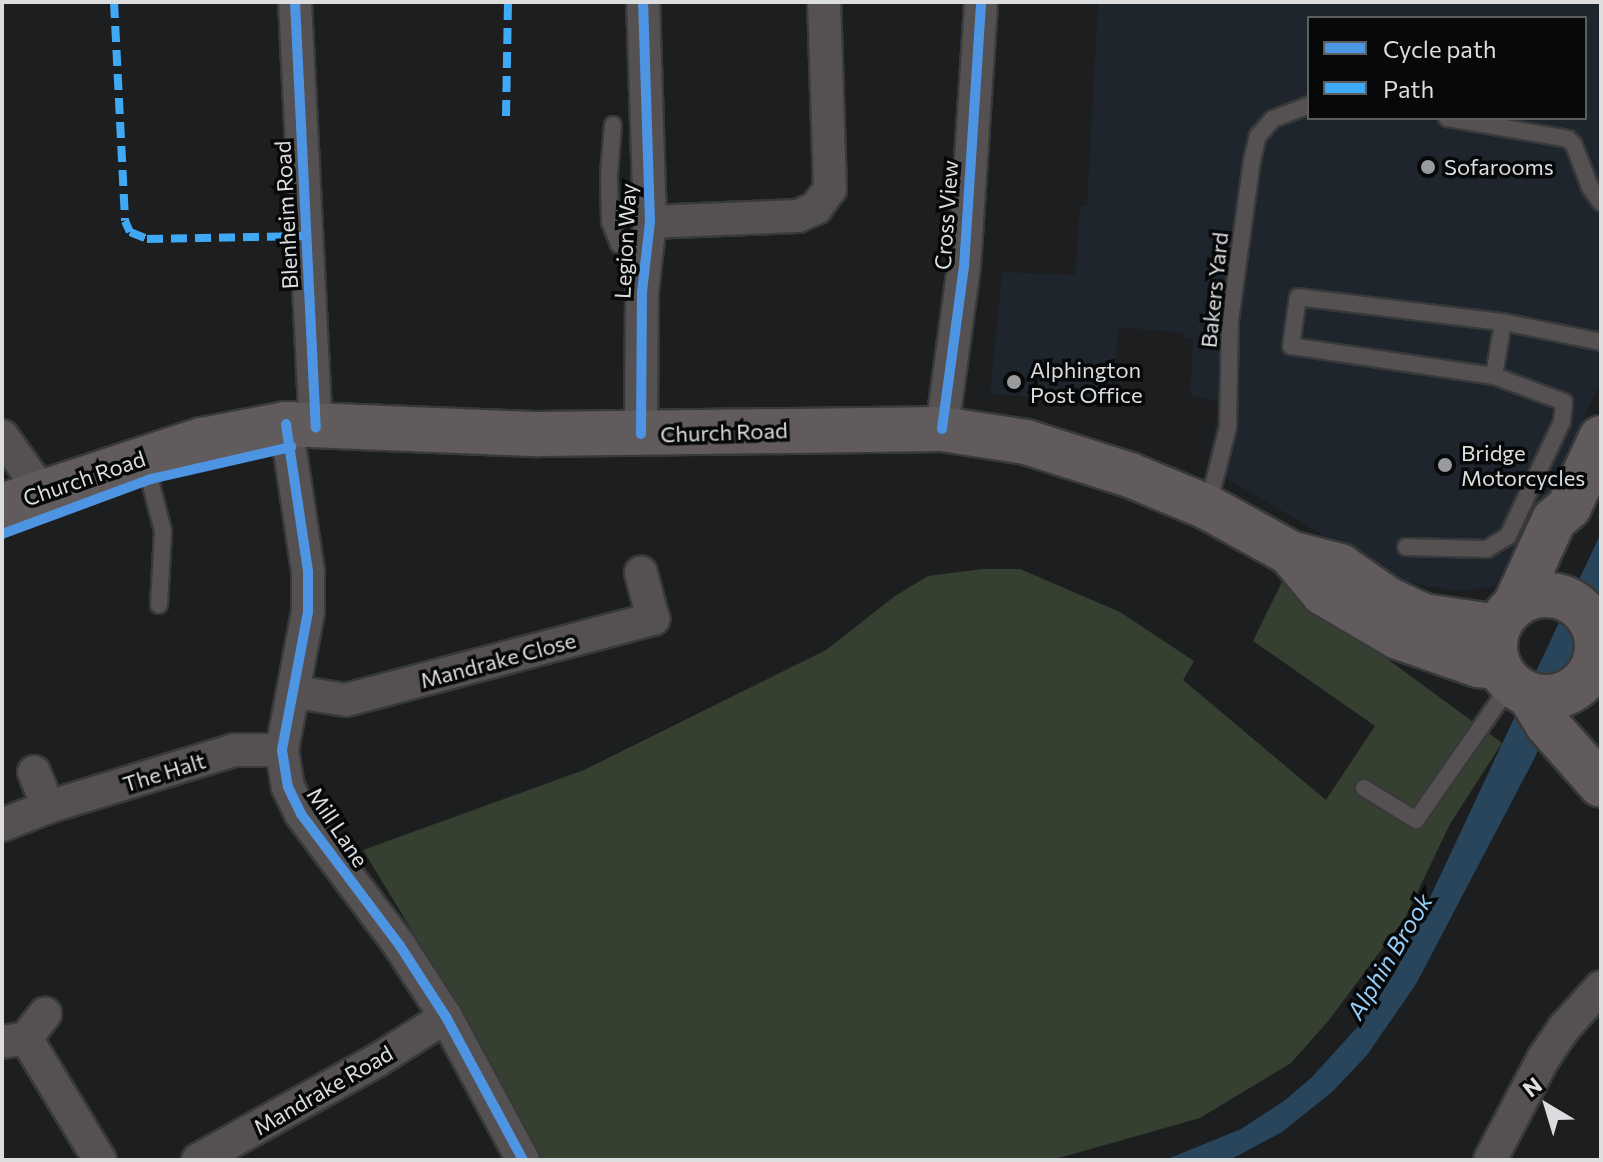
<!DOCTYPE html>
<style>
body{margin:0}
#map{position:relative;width:1603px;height:1162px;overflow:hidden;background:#1c1e20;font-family:Commissioner,sans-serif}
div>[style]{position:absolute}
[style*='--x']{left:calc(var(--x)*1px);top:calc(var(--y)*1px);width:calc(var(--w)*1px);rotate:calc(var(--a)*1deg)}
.built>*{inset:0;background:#1f252d}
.green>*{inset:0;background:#364030}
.water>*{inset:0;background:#28455b}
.roads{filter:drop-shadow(2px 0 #38393a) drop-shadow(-2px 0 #38393a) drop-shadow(0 2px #38393a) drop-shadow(0 -2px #38393a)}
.lane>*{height:16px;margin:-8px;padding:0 8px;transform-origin:8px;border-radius:8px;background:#555051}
.street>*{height:32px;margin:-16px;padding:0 16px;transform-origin:16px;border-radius:16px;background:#555051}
.secondary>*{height:44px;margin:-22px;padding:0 22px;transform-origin:22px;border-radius:22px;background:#625b5d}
.secondary>.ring{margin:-22px;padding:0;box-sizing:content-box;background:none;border:44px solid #625b5d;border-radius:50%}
.quiet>*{height:8px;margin-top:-4px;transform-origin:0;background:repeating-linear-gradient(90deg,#3fa9f5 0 16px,transparent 0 24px)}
.cycleway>*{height:10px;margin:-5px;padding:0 5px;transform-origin:5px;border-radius:5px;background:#4d94e3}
.dots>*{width:22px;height:22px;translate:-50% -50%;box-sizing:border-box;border:4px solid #070809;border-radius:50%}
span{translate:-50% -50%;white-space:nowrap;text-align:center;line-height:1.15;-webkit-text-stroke:7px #070809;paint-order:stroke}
.poi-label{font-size:22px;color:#dbdddf}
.left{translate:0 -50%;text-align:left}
.street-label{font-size:22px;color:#dbdddf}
.water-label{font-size:24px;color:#95cef9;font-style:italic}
.frame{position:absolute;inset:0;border:4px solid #dbdddf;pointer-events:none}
.legend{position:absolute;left:1307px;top:16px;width:280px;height:104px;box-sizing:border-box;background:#070809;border:2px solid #5c5d5f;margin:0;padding:10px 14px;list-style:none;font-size:24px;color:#dbdddf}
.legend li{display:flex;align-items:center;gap:16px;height:40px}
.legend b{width:40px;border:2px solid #5c5d5f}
.north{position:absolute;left:1507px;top:1066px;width:80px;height:80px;-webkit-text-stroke:6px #070809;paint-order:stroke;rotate:322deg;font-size:22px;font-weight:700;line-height:32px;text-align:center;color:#dbdddf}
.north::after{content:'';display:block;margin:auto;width:28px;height:36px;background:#dbdddf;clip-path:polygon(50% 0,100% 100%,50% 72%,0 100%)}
</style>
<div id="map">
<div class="built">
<i style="clip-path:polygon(evenodd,1098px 2px,1601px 2px,1601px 381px,1548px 495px,1494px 587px,1457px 591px,1402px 581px,1207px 467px,1220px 402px,1190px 395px,1193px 340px,1185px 338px,1183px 333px,1119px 327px,1112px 384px,1105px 403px,990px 394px,1002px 272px,1075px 275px,1080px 207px,1087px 206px,1098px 2px,1309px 18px,1585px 18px,1585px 118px,1309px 118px,1309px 18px)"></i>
</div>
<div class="green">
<i style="clip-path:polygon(982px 569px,1020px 569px,1120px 612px,1194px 661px,1183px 680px,1326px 800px,1375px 726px,1253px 641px,1282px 582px,1502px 743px,1450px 824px,1405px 918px,1329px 1020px,1291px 1063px,1200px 1118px,1052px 1160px,538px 1160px,476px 1036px,363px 850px,584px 770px,826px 650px,895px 596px,928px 576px)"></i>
</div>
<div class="water">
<i style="clip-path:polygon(1601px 533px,1601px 621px,1531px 765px,1416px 984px,1367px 1055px,1332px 1092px,1282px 1132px,1239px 1155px,1229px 1160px,1165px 1160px,1241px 1129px,1284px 1101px,1312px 1077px,1362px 1022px,1395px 972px)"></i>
</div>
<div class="roads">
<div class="lane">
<i style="--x:1447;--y:118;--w:123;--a:9.8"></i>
<i style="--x:1568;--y:139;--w:8;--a:45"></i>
<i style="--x:1574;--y:145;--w:45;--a:69.1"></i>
<i style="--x:1590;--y:187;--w:19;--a:55"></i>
<i style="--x:613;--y:125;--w:50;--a:94.6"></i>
<i style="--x:609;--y:175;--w:47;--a:88.8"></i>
<i style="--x:610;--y:222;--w:24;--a:68"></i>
<i style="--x:619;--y:244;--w:30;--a:9"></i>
<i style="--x:1503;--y:322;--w:55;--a:99.5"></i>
<i style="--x:1494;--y:376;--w:205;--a:-171.6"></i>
<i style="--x:1291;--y:346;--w:49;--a:-81.9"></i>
<i style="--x:1298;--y:297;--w:207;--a:7"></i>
<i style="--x:1503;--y:322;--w:100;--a:11.5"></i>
<i style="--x:145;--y:461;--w:72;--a:75.6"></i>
<i style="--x:163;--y:531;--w:74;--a:93.1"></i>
<i style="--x:1208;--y:506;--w:81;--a:-75.8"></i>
<i style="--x:1228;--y:427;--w:106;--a:-88.9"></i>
<i style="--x:1230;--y:321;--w:162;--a:-82.2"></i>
<i style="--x:1252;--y:161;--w:26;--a:-77"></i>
<i style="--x:1258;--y:136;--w:23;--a:-49"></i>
<i style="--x:1273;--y:119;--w:39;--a:-21"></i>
<i style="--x:1406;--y:547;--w:81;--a:1.4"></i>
<i style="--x:1487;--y:549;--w:25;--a:-32"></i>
<i style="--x:1508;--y:536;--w:126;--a:-64.7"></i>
<i style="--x:1562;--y:422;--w:20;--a:-84"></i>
<i style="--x:1564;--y:402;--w:75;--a:-159.6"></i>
<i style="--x:1364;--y:788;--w:61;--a:31.6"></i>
<i style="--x:1416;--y:820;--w:166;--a:-55.1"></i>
</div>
<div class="street">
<i style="--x:295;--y:2;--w:426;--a:87.2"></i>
<i style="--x:650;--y:222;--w:148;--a:-2.3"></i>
<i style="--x:798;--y:216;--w:20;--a:-24"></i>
<i style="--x:816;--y:208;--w:24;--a:-54"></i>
<i style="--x:830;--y:189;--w:187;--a:-91.8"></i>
<i style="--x:286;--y:424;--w:150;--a:81.5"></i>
<i style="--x:308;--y:572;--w:40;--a:90"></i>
<i style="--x:308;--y:612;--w:140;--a:100.7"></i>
<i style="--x:282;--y:750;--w:37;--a:81"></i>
<i style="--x:288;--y:787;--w:30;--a:64"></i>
<i style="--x:301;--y:814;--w:165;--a:53.1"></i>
<i style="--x:400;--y:946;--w:85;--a:57.1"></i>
<i style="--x:446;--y:1017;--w:162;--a:61.7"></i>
<i style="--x:942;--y:429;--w:163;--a:-82.3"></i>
<i style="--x:964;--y:267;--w:266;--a:-86.3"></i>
<i style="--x:641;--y:434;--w:142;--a:-89.6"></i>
<i style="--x:642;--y:292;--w:70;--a:-83.5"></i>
<i style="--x:650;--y:222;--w:220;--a:-91.8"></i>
<i style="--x:2;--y:436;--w:70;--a:54.3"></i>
<i style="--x:1593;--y:624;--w:9;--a:21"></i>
<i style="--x:1594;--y:664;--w:7;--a:-8"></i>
<i style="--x:295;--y:692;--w:52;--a:8.9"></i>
<i style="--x:346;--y:700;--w:318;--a:-14.8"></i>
<i style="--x:653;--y:619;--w:48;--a:-104.6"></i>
<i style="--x:34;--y:772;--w:38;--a:68"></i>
<i style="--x:2;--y:825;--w:49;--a:-21.4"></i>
<i style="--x:48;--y:807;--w:195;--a:-17"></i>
<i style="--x:235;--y:750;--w:47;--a:0"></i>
<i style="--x:26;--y:1038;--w:31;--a:-52"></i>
<i style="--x:2;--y:1042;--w:24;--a:-9"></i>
<i style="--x:26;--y:1038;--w:143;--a:58.8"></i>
<i style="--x:198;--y:1160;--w:204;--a:-29.1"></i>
<i style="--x:376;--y:1061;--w:83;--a:-32.2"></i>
<i style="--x:1490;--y:1160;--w:114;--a:-62.3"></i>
<i style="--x:1543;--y:1059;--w:37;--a:-56"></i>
<i style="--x:1564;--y:1028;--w:55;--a:-47.9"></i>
</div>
<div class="secondary">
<i style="--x:2;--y:506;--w:211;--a:-18.3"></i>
<i style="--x:202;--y:440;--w:86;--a:-10.8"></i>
<i style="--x:286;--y:424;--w:253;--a:2.3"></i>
<i style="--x:539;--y:434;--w:403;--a:-0.7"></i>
<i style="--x:942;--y:429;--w:85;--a:8.8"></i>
<i style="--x:1026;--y:442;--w:109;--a:17.6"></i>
<i style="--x:1130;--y:475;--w:83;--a:22.6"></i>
<i style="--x:1207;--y:507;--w:95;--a:29"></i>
<i style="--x:1290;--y:553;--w:52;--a:14.6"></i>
<i style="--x:1340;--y:566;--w:60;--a:34.8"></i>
<i style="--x:1389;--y:600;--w:38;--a:25"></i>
<i style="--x:1424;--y:616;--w:75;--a:8.5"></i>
<i style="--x:1290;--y:553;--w:52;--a:50.5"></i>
<i style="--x:1323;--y:593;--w:87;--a:30.4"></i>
<i style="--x:1398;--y:637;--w:85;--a:19.3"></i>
<i style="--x:1478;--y:665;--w:21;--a:5"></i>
<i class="ring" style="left:1495px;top:595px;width:58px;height:58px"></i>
<i style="--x:1515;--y:605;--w:94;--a:-65.4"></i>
<i style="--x:1554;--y:520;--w:20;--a:-41"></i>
<i style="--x:1569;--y:507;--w:76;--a:-65.1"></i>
<i style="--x:1529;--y:694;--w:35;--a:59"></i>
<i style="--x:1547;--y:724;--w:81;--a:48.5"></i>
</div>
</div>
<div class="quiet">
<i style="--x:114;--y:2;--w:219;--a:87.1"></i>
<i style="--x:125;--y:221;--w:12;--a:66"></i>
<i style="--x:130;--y:232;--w:18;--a:22"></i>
<i style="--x:147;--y:239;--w:160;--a:-1.1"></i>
<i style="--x:506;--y:116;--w:114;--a:-89"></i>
</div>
<div class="cycleway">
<i style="--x:295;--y:2;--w:426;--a:87.2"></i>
<i style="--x:286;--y:424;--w:150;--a:81.5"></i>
<i style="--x:308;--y:572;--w:40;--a:90"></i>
<i style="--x:308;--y:612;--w:140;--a:100.7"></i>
<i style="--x:282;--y:750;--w:37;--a:81"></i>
<i style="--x:288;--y:787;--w:30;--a:64"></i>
<i style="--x:301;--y:814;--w:165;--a:53.1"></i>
<i style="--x:400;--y:946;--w:85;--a:57.1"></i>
<i style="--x:446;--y:1017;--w:162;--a:61.7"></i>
<i style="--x:942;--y:429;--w:163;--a:-82.3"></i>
<i style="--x:964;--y:267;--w:266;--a:-86.3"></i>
<i style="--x:641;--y:434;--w:142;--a:-89.6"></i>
<i style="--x:642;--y:292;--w:70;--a:-83.5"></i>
<i style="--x:650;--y:222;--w:220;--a:-91.8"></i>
<i style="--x:2;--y:534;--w:159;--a:-20.3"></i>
<i style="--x:151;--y:479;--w:144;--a:-12.9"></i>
</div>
<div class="dots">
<i style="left:1428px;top:167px;background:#989a9c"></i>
<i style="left:1014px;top:382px;background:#989a9c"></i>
<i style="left:1445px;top:465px;background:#989a9c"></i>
</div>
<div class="poi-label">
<span class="left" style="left:1444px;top:167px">Sofarooms</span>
<span class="left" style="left:1030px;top:382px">Alphington<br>Post Office</span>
<span class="left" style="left:1461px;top:465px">Bridge<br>Motorcycles</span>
</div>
<div class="street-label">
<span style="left:286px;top:215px;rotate:-93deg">Blenheim Road</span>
<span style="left:946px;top:215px;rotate:-86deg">Cross View</span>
<span style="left:625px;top:241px;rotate:-87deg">Legion Way</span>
<span style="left:1214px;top:290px;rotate:-84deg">Bakers Yard</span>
<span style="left:724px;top:432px;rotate:-2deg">Church Road</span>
<span style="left:84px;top:478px;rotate:-19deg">Church Road</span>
<span style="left:498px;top:660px;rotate:-15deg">Mandrake Close</span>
<span style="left:164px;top:772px;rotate:-17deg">The Halt</span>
<span style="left:338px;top:827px;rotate:56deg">Mill Lane</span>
<span style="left:323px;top:1090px;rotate:-30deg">Mandrake Road</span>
</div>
<div class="water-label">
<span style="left:1389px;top:956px;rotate:-59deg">Alphin Brook</span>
</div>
<div class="frame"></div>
<ul class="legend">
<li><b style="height:10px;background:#4d94e3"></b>Cycle path</li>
<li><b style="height:10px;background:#3fa9f5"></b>Path</li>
</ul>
<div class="north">N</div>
</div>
